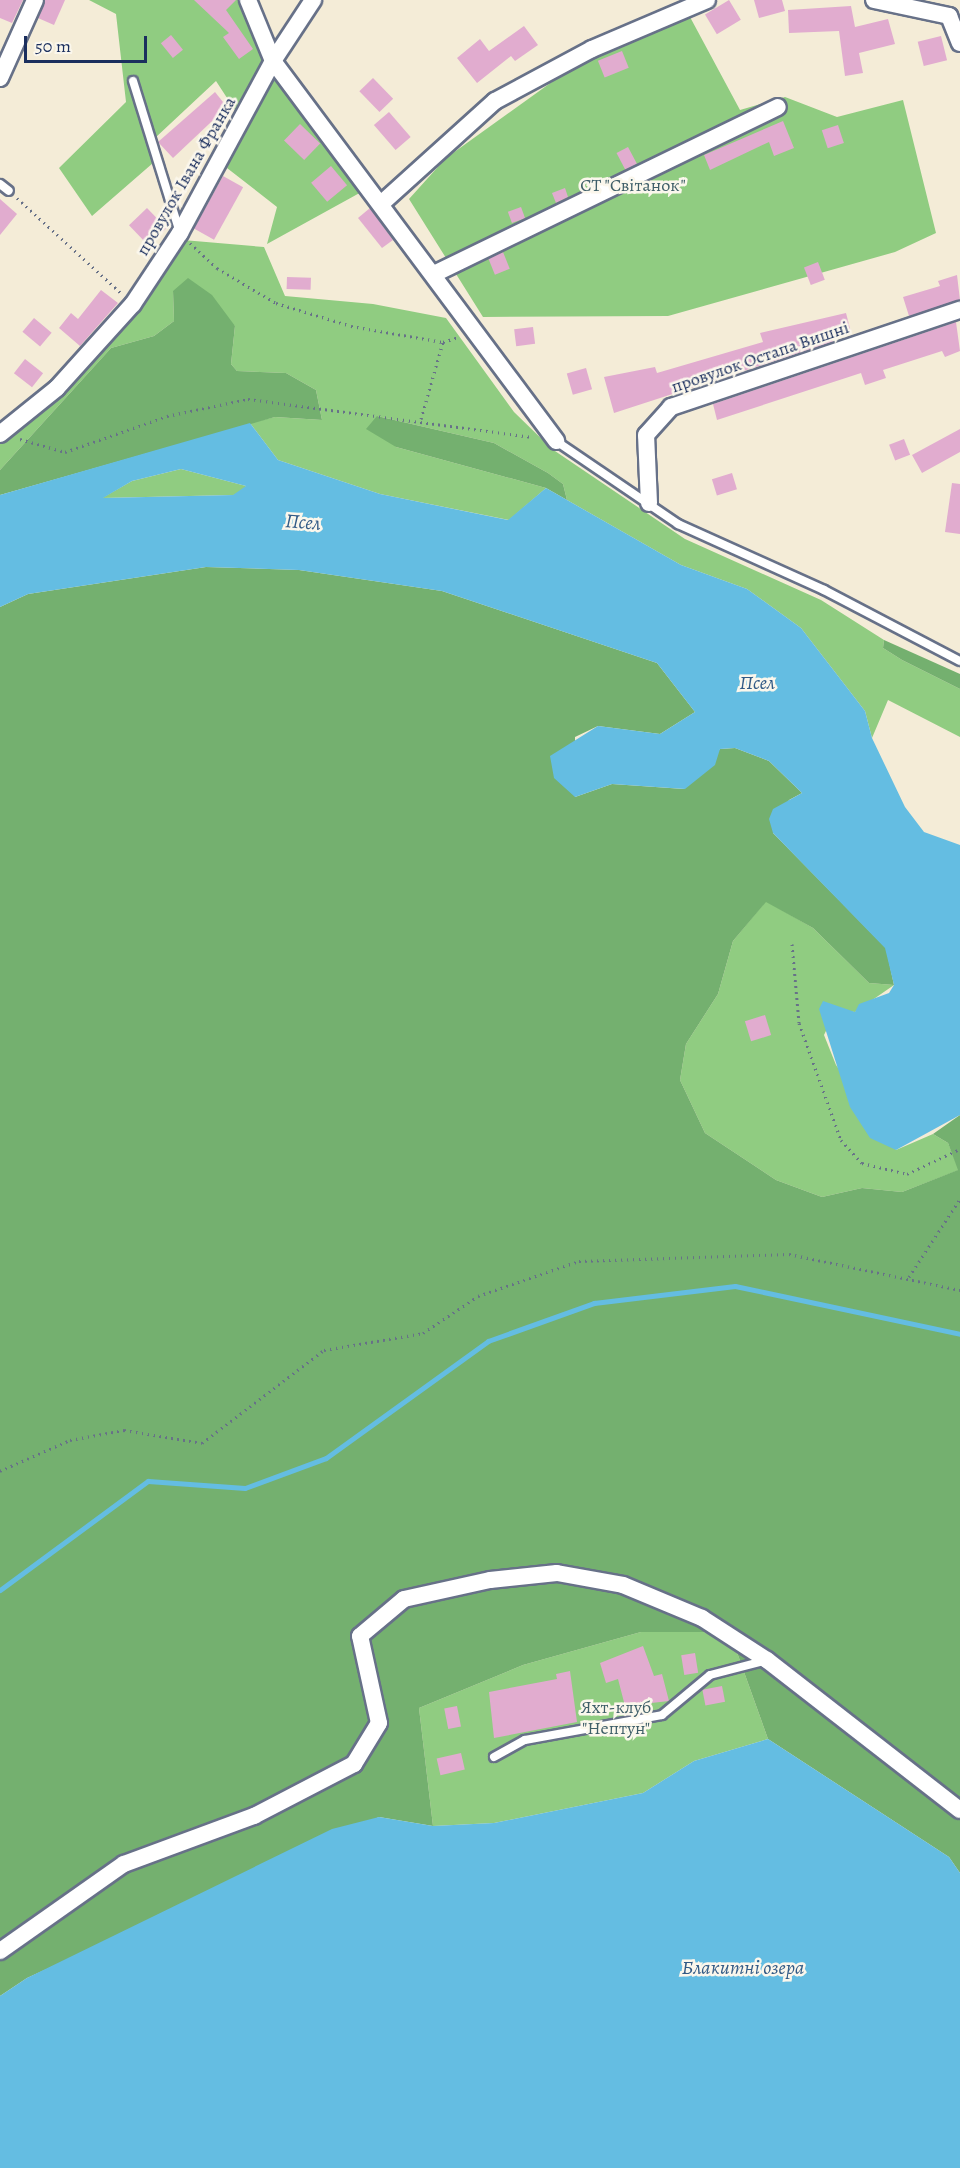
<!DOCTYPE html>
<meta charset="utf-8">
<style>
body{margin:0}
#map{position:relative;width:960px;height:2168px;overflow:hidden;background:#f4ecd7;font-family:Alegreya,serif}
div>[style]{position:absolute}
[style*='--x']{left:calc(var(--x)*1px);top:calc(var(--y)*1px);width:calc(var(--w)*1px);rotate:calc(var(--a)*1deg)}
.green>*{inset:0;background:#90cc81}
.forest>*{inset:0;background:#74b06f}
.water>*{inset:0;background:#64bde2}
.stream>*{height:5px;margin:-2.5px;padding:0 2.5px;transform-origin:2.5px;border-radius:2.5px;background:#64bde2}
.building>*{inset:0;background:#e1accf;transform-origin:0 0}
.path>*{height:3px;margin-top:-1.5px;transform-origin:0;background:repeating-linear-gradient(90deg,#677188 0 1.5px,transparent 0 6px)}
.roads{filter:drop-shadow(2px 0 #677188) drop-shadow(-2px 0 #677188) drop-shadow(0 2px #677188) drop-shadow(0 -2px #677188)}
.lane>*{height:8px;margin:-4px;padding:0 4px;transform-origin:4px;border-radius:4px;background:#fff}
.street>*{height:16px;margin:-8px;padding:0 8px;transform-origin:8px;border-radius:8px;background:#fff}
span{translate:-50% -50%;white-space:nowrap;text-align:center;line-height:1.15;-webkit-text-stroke:5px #fbf7ec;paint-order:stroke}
.street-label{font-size:18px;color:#1b2f5e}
.park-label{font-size:18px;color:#3e5e68}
.water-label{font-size:20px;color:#315a86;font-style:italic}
.scale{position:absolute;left:24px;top:36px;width:123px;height:27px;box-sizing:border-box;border:3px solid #1b2f5e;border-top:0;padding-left:8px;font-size:18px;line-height:21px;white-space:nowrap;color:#1b2f5e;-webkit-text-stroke:4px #fbf7ec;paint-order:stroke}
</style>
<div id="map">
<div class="green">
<i style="clip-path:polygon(89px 0,240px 0,264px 56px,365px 190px,267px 244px,277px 207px,227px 168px,244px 124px,216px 81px,155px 138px,153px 163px,92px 216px,59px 168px,126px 102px,116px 14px)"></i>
<i style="clip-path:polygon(690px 17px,740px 110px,785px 97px,837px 117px,903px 100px,936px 233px,895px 252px,668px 316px,483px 317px,409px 199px,446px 158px,588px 56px)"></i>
<i style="clip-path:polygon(171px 239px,264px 247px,285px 296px,373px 304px,446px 318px,514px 412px,552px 449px,685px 539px,821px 600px,884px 640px,883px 648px,902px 660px,960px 689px,960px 737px,888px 700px,872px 738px,865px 711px,801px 628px,747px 589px,681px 565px,567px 500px,563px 484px,548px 473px,494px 443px,377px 416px,396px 447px,546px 488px,509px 520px,380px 494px,278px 460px,250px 423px,275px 417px,322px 420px,316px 390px,286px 373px,237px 371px,231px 364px,235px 326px,173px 291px,174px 321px,154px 336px,111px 348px,0 470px,0 428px,38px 399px,133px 292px)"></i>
<i style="clip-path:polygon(181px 469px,246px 486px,242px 494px,233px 495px,102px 498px,132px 481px)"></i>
<i style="clip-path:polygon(766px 901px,813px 928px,869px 983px,894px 985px,855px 1012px,836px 1010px,824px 1035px,836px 1065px,896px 1150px,933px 1134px,948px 1143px,959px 1170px,902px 1192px,862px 1188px,822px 1197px,776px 1180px,705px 1133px,680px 1080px,686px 1044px,718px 994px,733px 941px)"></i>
<i style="clip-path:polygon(641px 1632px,704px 1632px,734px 1644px,768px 1739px,694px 1761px,643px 1793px,494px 1823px,433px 1826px,419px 1708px,523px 1665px)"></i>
</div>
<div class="forest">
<i style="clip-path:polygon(188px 278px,212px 295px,235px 326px,231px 364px,237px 371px,286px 373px,316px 390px,322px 420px,275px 417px,0 495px,0 470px,111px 348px,154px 336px,174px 321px,173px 291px)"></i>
<i style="clip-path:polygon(377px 416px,494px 443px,548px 473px,563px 484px,567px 500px,546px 488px,396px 447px,366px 429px)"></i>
<i style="clip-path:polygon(206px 567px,299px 570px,442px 591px,657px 663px,695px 712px,660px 734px,598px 726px,575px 737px,575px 797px,612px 784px,684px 789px,720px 749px,735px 748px,769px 761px,802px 793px,789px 800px,773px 833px,886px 948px,894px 985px,869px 983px,813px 928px,766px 902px,733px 941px,718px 994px,686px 1044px,680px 1080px,705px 1133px,776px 1180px,822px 1197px,862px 1188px,902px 1192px,958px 1170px,948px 1143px,933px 1134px,960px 1115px,960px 1873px,949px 1857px,768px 1739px,734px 1644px,704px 1632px,641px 1632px,523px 1665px,419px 1708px,433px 1826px,379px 1817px,27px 1978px,0 1996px,0 607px,28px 594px)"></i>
<i style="clip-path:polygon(884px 640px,960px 674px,960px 689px,902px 660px,883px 648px)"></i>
</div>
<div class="water">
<i style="clip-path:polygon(evenodd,250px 423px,278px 460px,380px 494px,508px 520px,546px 488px,681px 565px,747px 589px,801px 628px,865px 711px,872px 738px,905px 807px,924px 832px,960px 845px,960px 1115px,896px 1150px,870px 1138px,850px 1107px,819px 1009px,823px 1001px,855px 1012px,859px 1004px,889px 993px,894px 985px,885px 948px,773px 833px,769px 819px,773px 809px,802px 793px,769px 761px,735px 748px,720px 749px,715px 765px,685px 789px,612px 784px,575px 797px,554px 778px,550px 756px,598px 726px,660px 734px,695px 712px,657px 663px,442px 591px,299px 570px,206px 567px,28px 594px,0 607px,0 495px,250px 423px,181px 469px,246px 486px,233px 495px,103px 498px,132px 481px,181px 469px)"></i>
<i style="clip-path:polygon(768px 1739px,949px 1857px,960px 1873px,960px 2168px,0 2168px,0 1996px,27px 1978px,332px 1829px,379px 1817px,433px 1826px,494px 1823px,643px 1793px,694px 1761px)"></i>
</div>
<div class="stream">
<i style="--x:0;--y:1590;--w:184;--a:-36.4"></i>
<i style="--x:148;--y:1481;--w:97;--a:4.1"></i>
<i style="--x:245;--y:1488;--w:86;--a:-20.3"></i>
<i style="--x:326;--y:1458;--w:200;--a:-35.8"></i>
<i style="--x:488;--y:1341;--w:113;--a:-19.7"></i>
<i style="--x:594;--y:1303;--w:142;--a:-6.9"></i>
<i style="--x:735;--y:1286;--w:230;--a:12"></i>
</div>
<div class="building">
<i style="clip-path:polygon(0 0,23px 0,12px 23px,0 18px)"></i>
<i style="clip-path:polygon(45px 0,65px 0,54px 25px,38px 18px)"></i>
<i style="clip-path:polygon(194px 0,236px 0,226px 10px,253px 49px,239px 59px,223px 37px,229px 33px)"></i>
<i style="left:729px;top:0;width:23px;height:28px;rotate:59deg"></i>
<i style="clip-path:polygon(754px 0,782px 0,785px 11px,759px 18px)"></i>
<i style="clip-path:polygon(851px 6px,855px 27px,888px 19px,895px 44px,859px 53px,863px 73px,845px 76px,839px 31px,789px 33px,788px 10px)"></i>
<i style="clip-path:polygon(524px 26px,538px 45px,515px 61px,511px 56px,477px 83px,457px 58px,480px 39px,489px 51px)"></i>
<i style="left:171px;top:35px;width:19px;height:13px;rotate:51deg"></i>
<i style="left:941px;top:36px;width:25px;height:24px;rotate:76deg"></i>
<i style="left:622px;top:51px;width:18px;height:26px;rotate:68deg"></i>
<i style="left:373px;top:78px;width:29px;height:19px;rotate:46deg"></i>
<i style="clip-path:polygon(215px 92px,227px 107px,173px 158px,158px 142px)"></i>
<i style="left:389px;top:112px;width:33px;height:20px;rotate:49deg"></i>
<i style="clip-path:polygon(783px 121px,794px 148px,774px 156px,769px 142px,710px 170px,704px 155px)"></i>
<i style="left:300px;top:124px;width:28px;height:23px;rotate:44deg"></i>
<i style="left:838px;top:125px;width:19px;height:17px;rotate:72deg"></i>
<i style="left:628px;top:147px;width:19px;height:13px;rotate:62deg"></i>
<i style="left:331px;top:166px;width:25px;height:26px;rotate:50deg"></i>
<i style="left:223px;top:176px;width:23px;height:60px;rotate:29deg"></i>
<i style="clip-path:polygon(565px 188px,568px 197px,556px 203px,552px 193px)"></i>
<i style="clip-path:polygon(0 199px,17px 214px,0 235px)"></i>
<i style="left:521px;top:207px;width:12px;height:14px;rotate:70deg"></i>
<i style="left:147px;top:208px;width:28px;height:25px;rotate:46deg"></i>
<i style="clip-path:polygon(370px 208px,393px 240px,382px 248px,358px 218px)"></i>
<i style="left:503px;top:252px;width:18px;height:16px;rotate:68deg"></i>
<i style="left:818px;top:262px;width:19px;height:15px;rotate:69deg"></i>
<i style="clip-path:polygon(957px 275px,960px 300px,909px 316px,903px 297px,940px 286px,938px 281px)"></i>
<i style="left:287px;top:277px;width:24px;height:12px;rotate:2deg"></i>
<i style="clip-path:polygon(101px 290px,118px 303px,80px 346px,59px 328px,71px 313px,78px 319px)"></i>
<i style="clip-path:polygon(846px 313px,851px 332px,831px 338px,833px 342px,614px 413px,604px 377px,655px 367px,657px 373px,763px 342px,760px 333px)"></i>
<i style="left:34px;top:318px;width:23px;height:18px;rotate:40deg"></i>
<i style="clip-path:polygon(956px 322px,960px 351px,945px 357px,942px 351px,883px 370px,886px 378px,865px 385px,861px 373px,717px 420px,713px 404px)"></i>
<i style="left:533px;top:327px;width:17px;height:19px;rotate:83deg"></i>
<i style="left:25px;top:359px;width:23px;height:18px;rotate:38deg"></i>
<i style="left:586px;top:368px;width:22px;height:20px;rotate:74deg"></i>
<i style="clip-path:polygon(960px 429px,960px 452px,922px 473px,912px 455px)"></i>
<i style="left:904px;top:439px;width:17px;height:16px;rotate:69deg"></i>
<i style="left:732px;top:473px;width:17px;height:21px;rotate:73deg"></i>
<i style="clip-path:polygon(952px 483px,960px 484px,960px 534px,945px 532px)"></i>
<i style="left:765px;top:1015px;width:21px;height:21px;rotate:73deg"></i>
<i style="clip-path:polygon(643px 1646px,654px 1676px,662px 1674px,669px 1701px,625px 1706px,618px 1679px,606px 1683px,600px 1663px)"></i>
<i style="left:695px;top:1653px;width:20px;height:14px;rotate:81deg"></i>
<i style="clip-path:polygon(570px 1671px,577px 1722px,494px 1738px,489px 1692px,557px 1679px,556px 1674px)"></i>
<i style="left:722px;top:1686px;width:16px;height:20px;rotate:79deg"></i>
<i style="left:457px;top:1706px;width:21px;height:13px;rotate:79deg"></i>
<i style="left:461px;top:1753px;width:17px;height:25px;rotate:77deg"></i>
</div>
<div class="path">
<i style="--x:17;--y:198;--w:141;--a:42.4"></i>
<i style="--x:190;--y:243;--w:37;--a:43"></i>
<i style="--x:217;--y:268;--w:69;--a:30.7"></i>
<i style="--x:276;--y:303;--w:78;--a:17"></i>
<i style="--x:351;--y:326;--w:93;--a:9.9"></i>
<i style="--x:443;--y:342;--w:16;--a:-18"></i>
<i style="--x:421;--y:419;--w:80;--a:-74.1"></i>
<i style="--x:20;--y:439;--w:47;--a:16.1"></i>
<i style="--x:65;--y:452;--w:108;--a:-19.4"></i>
<i style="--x:167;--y:416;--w:83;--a:-11.9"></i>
<i style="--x:248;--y:399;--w:287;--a:7.6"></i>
<i style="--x:792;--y:944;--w:79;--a:84.9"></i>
<i style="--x:799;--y:1023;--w:124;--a:70.3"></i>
<i style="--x:841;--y:1140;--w:31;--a:48"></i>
<i style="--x:862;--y:1163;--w:46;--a:13.7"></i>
<i style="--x:907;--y:1174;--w:59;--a:-25.3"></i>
<i style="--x:909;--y:1277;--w:93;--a:-56.8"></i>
<i style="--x:0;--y:1471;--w:77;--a:-23.9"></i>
<i style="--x:70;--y:1440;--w:55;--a:-10.5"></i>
<i style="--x:124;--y:1430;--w:79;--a:9.5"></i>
<i style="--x:202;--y:1443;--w:153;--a:-37.3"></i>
<i style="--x:324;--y:1350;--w:100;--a:-9.7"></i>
<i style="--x:423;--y:1333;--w:66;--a:-33.9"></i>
<i style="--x:478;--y:1296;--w:107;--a:-19.1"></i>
<i style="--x:579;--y:1261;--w:210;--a:-1.9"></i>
<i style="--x:789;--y:1254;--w:175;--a:11.9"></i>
</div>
<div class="roads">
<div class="lane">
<i style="--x:133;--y:81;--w:156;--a:72.8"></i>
<i style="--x:0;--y:184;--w:11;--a:38"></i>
<i style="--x:556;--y:441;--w:148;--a:34.2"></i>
<i style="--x:678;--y:524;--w:160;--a:24.3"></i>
<i style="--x:824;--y:590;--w:153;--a:27.6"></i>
<i style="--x:494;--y:1757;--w:35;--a:-29"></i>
<i style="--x:525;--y:1740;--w:139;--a:-10.3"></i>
<i style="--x:662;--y:1715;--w:62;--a:-39.8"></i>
<i style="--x:710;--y:1675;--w:59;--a:-14.7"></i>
</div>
<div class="street">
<i style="--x:248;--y:0;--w:66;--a:67.7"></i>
<i style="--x:273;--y:61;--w:474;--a:53.3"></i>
<i style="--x:874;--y:0;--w:77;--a:12"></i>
<i style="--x:949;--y:16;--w:29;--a:68"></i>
<i style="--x:0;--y:78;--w:85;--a:-65.8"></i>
<i style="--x:382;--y:203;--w:152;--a:-42.1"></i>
<i style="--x:495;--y:101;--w:110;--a:-28.2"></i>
<i style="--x:592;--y:49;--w:125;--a:-23.1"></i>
<i style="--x:434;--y:274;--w:382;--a:-25.9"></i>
<i style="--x:0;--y:434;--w:73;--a:-38.9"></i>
<i style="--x:57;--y:388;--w:113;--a:-47.9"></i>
<i style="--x:133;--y:304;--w:85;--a:-56.5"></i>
<i style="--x:180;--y:233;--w:196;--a:-61.6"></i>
<i style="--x:273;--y:61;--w:73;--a:-56.7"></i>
<i style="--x:649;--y:503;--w:68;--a:-92.5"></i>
<i style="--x:646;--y:435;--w:38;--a:-48"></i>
<i style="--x:671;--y:407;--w:305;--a:-18.6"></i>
<i style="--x:0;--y:1951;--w:151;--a:-35.1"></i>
<i style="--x:124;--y:1864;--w:139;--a:-20.3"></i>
<i style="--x:254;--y:1816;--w:113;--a:-27.5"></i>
<i style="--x:354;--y:1764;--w:48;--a:-58.6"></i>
<i style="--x:379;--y:1723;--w:89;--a:-102.3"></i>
<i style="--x:360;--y:1636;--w:57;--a:-40.1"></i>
<i style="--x:404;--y:1599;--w:88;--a:-12.5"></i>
<i style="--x:490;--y:1580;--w:67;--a:-6"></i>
<i style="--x:557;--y:1573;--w:67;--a:10.3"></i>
<i style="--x:623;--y:1585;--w:86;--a:22.7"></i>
<i style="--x:702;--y:1618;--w:77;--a:32.9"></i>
<i style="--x:767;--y:1660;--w:244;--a:37.9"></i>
</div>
</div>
<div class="street-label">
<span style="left:186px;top:176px;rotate:-60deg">провулок Івана Франка</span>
<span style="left:760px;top:357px;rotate:-19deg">провулок Остапа Вишні</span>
</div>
<div class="park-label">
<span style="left:633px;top:185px">СТ "Світанок"</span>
<span style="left:616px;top:1718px">Яхт-клуб<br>"Нептун"</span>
</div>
<div class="water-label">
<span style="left:303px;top:522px;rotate:5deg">Псел</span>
<span style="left:757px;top:682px">Псел</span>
<span style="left:743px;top:1967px">Блакитні озера</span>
</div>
<div class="scale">50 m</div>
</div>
